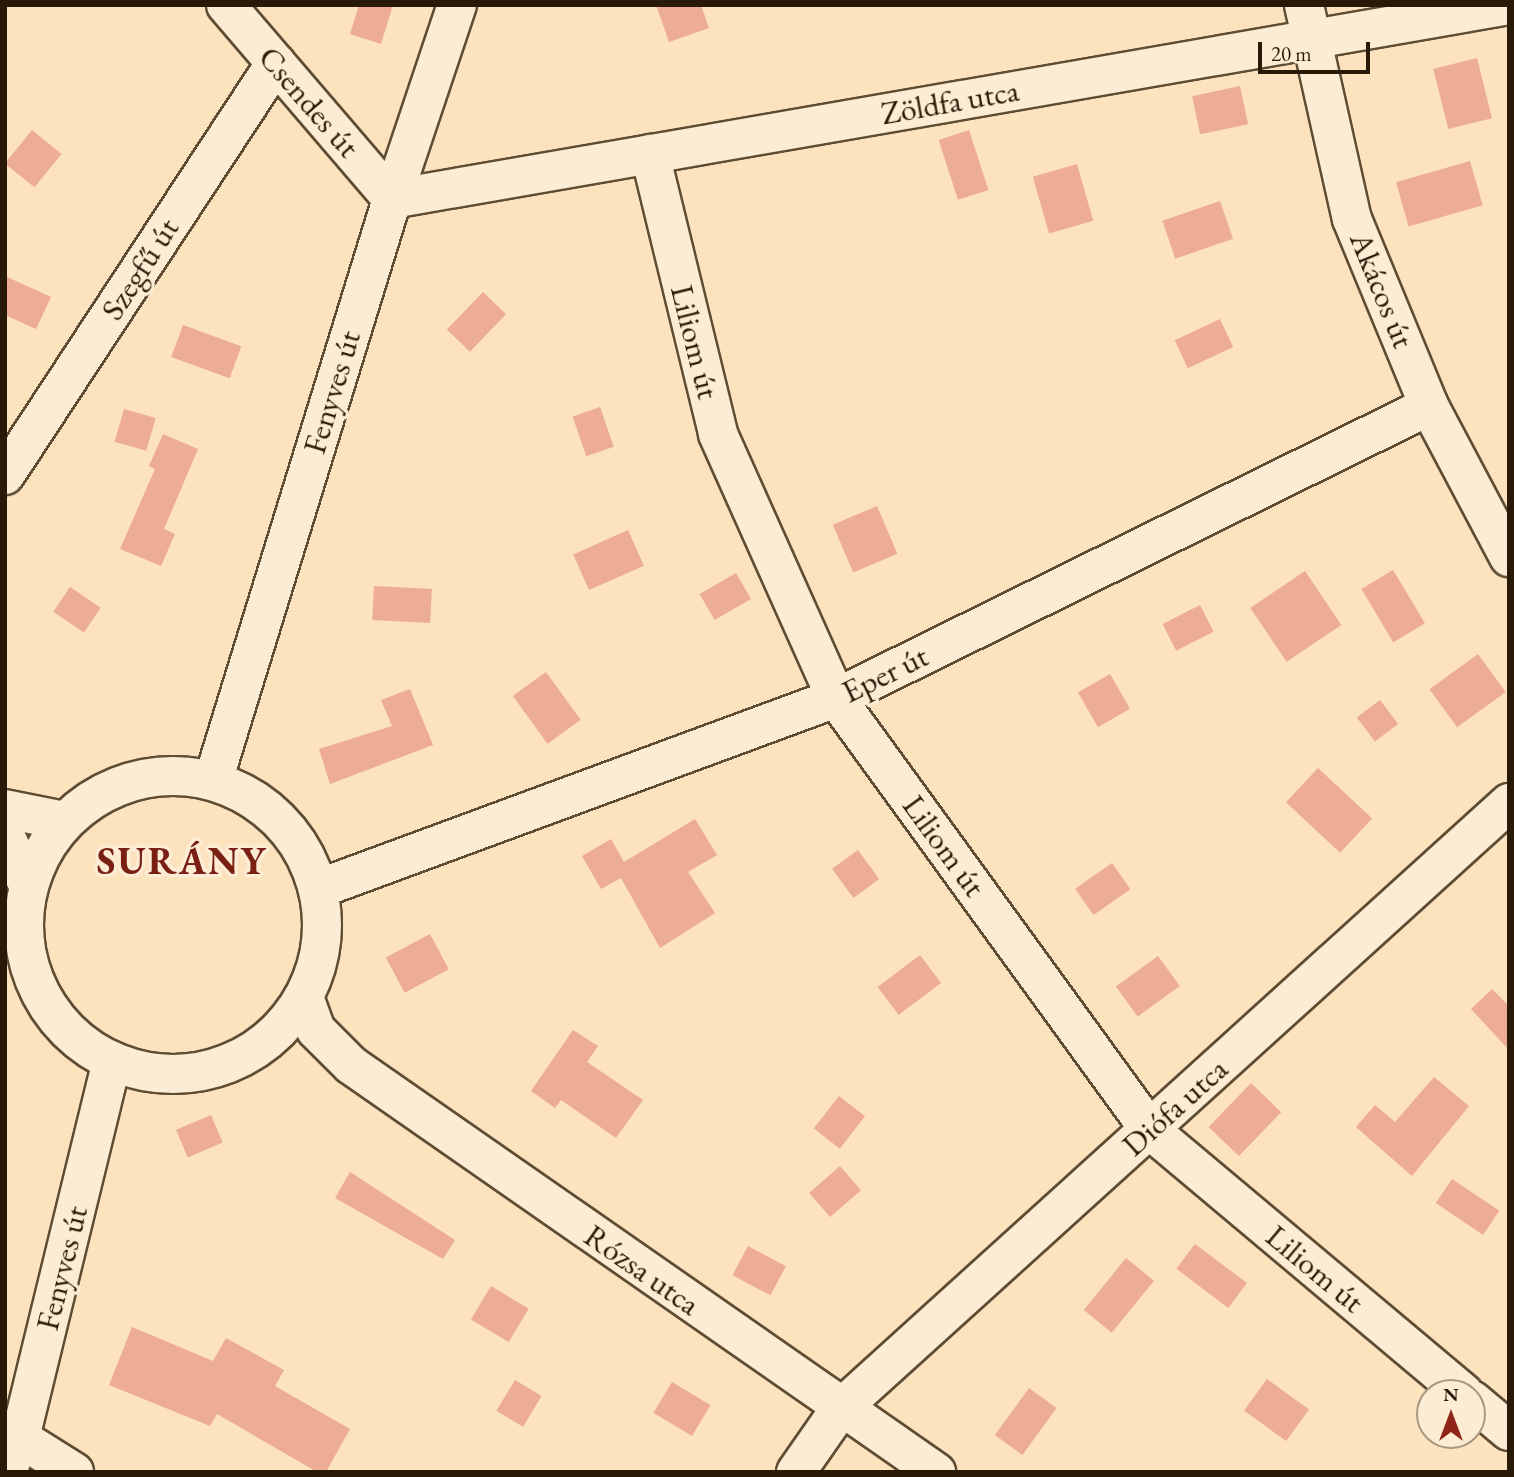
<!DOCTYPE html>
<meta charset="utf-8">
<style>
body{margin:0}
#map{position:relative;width:1514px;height:1477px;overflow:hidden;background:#fce2bd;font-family:"EB Garamond",serif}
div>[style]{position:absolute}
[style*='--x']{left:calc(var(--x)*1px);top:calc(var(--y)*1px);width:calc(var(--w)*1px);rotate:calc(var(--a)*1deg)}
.building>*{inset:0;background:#edac95;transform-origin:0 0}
.roads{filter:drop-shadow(2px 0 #5e4c34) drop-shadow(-2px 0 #5e4c34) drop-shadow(0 2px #5e4c34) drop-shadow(0 -2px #5e4c34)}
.minor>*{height:38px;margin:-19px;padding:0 19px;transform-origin:19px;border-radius:19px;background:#fdecd4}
.minor>.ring{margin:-19px;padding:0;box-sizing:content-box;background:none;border:38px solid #fdecd4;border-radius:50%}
span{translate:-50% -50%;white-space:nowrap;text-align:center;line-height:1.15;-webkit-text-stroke:7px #fdecd4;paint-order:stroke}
.street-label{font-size:32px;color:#291a07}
.district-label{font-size:38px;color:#7a1f14;font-weight:700;letter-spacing:2px}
.frame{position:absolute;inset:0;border:7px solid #291a07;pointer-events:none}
.north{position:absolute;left:1416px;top:1379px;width:70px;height:70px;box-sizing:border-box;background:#fdecd4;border:2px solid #a89882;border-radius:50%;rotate:0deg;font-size:19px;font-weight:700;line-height:28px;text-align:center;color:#291a07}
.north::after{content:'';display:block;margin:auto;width:24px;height:32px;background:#8f2418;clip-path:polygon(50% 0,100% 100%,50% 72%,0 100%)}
.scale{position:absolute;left:1258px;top:42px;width:112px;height:32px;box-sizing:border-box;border:4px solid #291a07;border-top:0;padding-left:9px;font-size:21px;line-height:24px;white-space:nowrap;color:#291a07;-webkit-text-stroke:5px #fdecd4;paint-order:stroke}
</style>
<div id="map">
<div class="building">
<i style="clip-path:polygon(359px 5px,393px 5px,381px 44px,350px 34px)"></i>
<i style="clip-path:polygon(656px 5px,701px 5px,709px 28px,669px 42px)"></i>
<i style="left:1477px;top:58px;width:62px;height:45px;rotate:76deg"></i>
<i style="left:1240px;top:86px;width:39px;height:49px;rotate:78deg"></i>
<i style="left:32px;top:130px;width:38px;height:43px;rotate:39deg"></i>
<i style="left:969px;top:130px;width:63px;height:32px;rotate:72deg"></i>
<i style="left:1470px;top:161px;width:46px;height:77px;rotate:74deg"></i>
<i style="left:1077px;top:164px;width:59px;height:46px;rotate:74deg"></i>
<i style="left:1220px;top:201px;width:40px;height:61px;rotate:71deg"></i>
<i style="clip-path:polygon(5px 276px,51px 297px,36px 329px,5px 315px)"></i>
<i style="left:483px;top:292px;width:32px;height:52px;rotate:44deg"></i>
<i style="left:1220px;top:319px;width:31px;height:50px;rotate:65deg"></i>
<i style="left:183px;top:325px;width:62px;height:34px;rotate:20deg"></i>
<i style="left:600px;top:407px;width:42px;height:29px;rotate:71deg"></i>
<i style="left:124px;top:409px;width:33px;height:34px;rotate:16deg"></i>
<i style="clip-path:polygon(163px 434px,198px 449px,164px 529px,175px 534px,161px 566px,120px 549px,155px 469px,149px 466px)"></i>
<i style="left:877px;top:506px;width:52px;height:48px;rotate:67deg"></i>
<i style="left:628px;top:530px;width:39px;height:60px;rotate:66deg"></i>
<i style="left:1393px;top:570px;width:62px;height:37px;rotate:59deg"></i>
<i style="left:1305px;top:571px;width:65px;height:66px;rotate:56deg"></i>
<i style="left:736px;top:573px;width:30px;height:42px;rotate:60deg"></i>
<i style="left:374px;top:586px;width:58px;height:34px;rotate:3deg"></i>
<i style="left:70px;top:587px;width:37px;height:30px;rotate:34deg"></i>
<i style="left:1200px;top:605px;width:30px;height:42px;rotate:63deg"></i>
<i style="left:1478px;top:654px;width:47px;height:60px;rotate:54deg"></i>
<i style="left:546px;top:672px;width:59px;height:41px;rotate:54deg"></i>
<i style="left:1110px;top:674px;width:40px;height:37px;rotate:60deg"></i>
<i style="clip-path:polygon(410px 689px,433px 745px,330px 784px,319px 749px,392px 726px,381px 700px)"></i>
<i style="left:1380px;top:700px;width:30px;height:29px;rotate:53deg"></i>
<i style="left:1318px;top:768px;width:74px;height:47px;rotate:43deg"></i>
<i style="clip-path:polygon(695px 819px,717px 855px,688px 872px,715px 913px,660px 948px,621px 878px,601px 889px,582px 856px,611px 839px,624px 862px)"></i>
<i style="left:858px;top:850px;width:36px;height:32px;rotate:54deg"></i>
<i style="left:1112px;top:863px;width:32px;height:45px;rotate:55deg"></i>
<i style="left:430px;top:934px;width:40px;height:50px;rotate:62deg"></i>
<i style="left:920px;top:955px;width:35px;height:53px;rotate:53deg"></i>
<i style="left:1158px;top:956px;width:37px;height:52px;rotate:54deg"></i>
<i style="clip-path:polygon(1492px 989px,1509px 1006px,1509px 1050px,1471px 1009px)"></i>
<i style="clip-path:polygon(573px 1030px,598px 1046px,587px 1062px,643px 1100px,616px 1138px,561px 1100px,555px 1108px,531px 1091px)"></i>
<i style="clip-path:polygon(1434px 1077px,1469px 1106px,1412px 1176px,1356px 1127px,1375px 1105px,1395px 1122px)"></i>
<i style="left:1251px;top:1083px;width:42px;height:61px;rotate:44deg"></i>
<i style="left:839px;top:1096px;width:33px;height:41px;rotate:38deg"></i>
<i style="left:211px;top:1115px;width:30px;height:38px;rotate:67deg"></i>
<i style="left:840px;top:1166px;width:32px;height:41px;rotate:49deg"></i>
<i style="clip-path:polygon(350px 1172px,455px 1240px,443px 1259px,335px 1198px)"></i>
<i style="left:1452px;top:1179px;width:57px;height:29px;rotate:34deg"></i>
<i style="left:1195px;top:1244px;width:65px;height:31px;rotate:37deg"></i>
<i style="left:748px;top:1246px;width:43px;height:33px;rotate:28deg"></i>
<i style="left:1126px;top:1258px;width:36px;height:67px;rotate:39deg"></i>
<i style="left:491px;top:1286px;width:44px;height:39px;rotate:31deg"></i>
<i style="clip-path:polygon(132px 1327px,213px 1361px,226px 1338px,284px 1370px,275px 1386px,350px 1429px,326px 1472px,317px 1472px,217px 1414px,210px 1426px,109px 1385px)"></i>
<i style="left:1267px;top:1379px;width:52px;height:39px;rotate:36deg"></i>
<i style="left:515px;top:1380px;width:31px;height:36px;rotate:31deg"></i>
<i style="left:672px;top:1382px;width:45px;height:36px;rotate:31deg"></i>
<i style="left:1029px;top:1388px;width:34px;height:58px;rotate:36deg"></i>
</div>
<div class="roads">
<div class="minor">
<i style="--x:226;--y:5;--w:255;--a:49.4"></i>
<i style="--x:392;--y:199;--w:1134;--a:-9.85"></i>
<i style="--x:1304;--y:5;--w:219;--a:77.4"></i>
<i style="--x:1352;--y:219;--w:202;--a:67.6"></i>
<i style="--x:1429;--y:406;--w:171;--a:62.1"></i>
<i style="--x:650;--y:154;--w:288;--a:76.3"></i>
<i style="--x:718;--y:434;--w:289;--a:65.9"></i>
<i style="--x:836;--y:698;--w:534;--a:53.99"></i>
<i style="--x:1150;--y:1130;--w:409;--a:40"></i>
<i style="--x:5;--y:475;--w:493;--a:-56.7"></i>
<i class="ring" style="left:24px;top:776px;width:260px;height:260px"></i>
<i style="--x:213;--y:781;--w:609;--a:-72.9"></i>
<i style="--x:392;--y:199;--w:205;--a:-71.5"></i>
<i style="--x:5;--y:809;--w:60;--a:11.5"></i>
<i style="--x:5;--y:835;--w:55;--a:65.3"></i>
<i style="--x:318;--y:889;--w:552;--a:-20.24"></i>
<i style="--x:836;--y:698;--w:661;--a:-26.22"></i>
<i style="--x:304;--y:997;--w:35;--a:70"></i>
<i style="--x:316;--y:1030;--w:49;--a:45"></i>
<i style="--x:351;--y:1065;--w:713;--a:34.83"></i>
<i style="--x:1472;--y:1400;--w:48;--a:40"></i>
<i style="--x:20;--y:1438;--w:64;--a:32.2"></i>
<i style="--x:7;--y:1472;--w:36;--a:-69"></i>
<i style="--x:20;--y:1438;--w:387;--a:-76.3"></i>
<i style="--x:796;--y:1472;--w:77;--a:-55.1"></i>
<i style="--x:840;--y:1409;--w:903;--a:-42.17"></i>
</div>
</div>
<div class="street-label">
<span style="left:309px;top:102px;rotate:49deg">Csendes út</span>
<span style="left:950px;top:102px;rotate:-10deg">Zöldfa utca</span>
<span style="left:140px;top:269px;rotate:-57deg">Szegfű út</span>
<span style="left:1382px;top:290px;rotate:68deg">Akácos út</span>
<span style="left:695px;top:342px;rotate:76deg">Liliom út</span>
<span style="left:332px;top:392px;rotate:-73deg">Fenyves út</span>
<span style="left:885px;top:674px;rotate:-26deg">Eper út</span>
<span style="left:944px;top:846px;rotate:54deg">Liliom út</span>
<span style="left:1175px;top:1107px;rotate:-42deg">Diófa utca</span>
<span style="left:62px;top:1268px;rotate:-76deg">Fenyves út</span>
<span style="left:1315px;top:1269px;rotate:40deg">Liliom út</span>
<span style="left:642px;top:1270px;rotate:35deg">Rózsa utca</span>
</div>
<div class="district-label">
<span style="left:182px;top:861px">SURÁNY</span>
</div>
<div class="frame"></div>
<div class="north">N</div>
<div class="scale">20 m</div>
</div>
